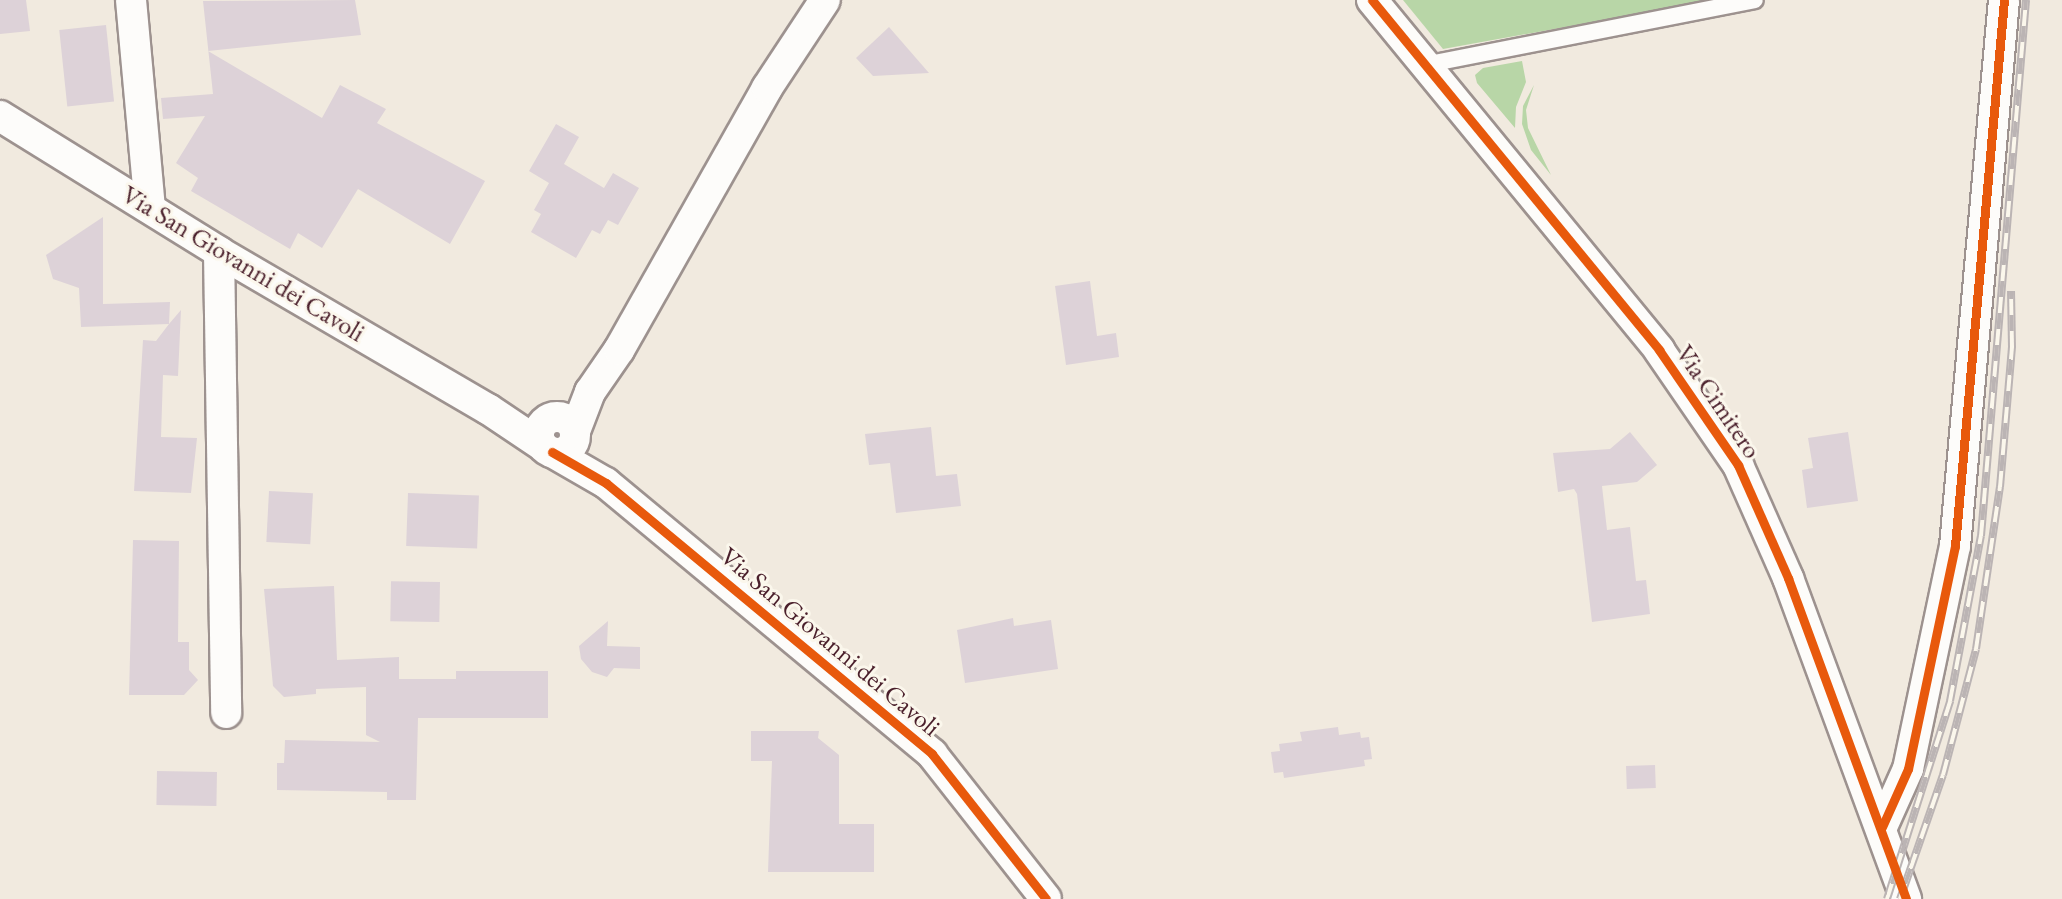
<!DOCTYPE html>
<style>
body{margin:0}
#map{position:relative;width:2062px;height:899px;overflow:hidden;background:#f1eadf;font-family:"EB Garamond",serif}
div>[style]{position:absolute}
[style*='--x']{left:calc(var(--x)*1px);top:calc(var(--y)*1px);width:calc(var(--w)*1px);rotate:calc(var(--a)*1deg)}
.green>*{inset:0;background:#b8d6a7}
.building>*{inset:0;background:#ddd2d8;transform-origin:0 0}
.roads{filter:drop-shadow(2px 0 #9d928f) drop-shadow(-2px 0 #9d928f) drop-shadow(0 2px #9d928f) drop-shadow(0 -2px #9d928f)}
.service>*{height:16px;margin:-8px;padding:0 8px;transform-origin:8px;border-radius:8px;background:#fdfcfa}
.minor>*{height:30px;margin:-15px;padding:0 15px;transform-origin:15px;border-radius:15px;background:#fdfcfa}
.minor>.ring{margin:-15px;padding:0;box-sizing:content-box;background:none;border:30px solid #fdfcfa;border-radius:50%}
.rail>*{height:8px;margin-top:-4px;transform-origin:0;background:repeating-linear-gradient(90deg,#fbf7ec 0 16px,#bbb4b4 0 32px);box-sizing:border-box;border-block:2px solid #bbb4b4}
.cycleway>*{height:9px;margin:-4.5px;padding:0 4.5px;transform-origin:4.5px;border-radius:4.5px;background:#e8590c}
span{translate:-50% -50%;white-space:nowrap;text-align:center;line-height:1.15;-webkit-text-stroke:6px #fbf7ec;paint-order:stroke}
.street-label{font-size:26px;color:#4a1f2b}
</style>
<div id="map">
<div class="green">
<i style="clip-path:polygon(1403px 0,1716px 0,1443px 49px)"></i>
<i style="clip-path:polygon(1522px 61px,1526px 82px,1516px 107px,1515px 128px,1477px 83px,1475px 75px,1483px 68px)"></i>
<i style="clip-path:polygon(1534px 85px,1526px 110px,1528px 128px,1551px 175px,1531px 150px,1522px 124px,1523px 106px)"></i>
</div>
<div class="building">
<i style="clip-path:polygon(0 0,26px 0,30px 31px,0 34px)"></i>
<i style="clip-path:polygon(355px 0,361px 35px,208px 51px,322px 118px,340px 85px,386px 109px,377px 123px,485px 181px,450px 244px,358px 189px,322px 248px,298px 233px,290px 249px,191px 191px,198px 178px,176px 163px,205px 116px,163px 119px,161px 98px,213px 94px,203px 1px)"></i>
<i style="left:106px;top:25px;width:77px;height:47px;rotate:84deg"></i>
<i style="clip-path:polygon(889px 27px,929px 73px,873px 76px,856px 58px)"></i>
<i style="clip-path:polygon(556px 124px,579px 137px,564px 164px,604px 188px,613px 173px,639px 188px,618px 225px,608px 220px,600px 234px,592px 230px,576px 258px,531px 232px,541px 214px,534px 210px,549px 183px,529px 171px)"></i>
<i style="clip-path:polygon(103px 217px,103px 304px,170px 302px,169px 324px,181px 310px,178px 376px,163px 375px,161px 437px,197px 438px,191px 493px,134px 491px,143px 340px,156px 341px,169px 324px,81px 327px,79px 288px,53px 279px,46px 255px)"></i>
<i style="clip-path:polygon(1090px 281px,1097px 336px,1116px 333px,1119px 357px,1066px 365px,1055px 286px)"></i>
<i style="clip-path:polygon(931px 427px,936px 476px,957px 474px,961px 506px,896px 513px,890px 463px,869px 465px,865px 434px)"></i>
<i style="clip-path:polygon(1630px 432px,1657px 465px,1637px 482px,1602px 486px,1607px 530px,1630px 527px,1636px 581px,1646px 580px,1650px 614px,1592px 622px,1577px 494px,1574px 489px,1558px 492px,1553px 453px,1610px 449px)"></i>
<i style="clip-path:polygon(1848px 432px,1858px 501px,1807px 508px,1802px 470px,1813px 468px,1808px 438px)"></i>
<i style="left:269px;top:491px;width:44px;height:51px;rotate:3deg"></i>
<i style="left:408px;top:493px;width:71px;height:53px;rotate:2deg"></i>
<i style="clip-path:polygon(133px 540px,179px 541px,178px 642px,189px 642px,189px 670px,198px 680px,184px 695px,129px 695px)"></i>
<i style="left:440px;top:582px;width:40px;height:49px;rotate:91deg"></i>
<i style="clip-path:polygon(334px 586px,337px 660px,399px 657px,399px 679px,456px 679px,456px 671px,548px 671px,548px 718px,418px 718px,416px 800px,387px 800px,387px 792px,277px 790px,277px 763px,284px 763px,285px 740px,380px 742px,366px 735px,366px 687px,316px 689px,316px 694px,284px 697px,273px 686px,264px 589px)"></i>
<i style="clip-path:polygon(1013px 618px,1014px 626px,1051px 620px,1058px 669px,965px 683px,957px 630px)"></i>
<i style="clip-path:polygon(608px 621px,607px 646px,640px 647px,640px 669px,614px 668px,607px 677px,592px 672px,581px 659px,579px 646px)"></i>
<i style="clip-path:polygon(1338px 727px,1339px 735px,1360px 732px,1361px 738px,1369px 737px,1372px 759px,1364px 760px,1365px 766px,1284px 778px,1283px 772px,1274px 773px,1271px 752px,1280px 751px,1279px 744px,1302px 741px,1300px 732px)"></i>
<i style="clip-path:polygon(751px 731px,819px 731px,818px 738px,839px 755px,839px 824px,874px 824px,874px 872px,768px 872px,772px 761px,751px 761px)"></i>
<i style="left:1655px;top:765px;width:23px;height:29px;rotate:88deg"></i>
<i style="left:157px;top:771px;width:60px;height:34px;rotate:1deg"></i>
</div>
<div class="roads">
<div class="service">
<i style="--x:1424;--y:65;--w:337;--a:-11.1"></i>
</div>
<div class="minor">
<i style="--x:131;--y:0;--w:209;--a:84.8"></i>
<i style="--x:1372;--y:0;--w:453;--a:50.6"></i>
<i style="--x:1659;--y:350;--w:140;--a:55.5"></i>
<i style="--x:1738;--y:465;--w:124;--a:66.1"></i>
<i style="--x:1788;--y:578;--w:342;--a:69.8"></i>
<i style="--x:0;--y:116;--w:258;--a:31.8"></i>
<i style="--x:219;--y:252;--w:311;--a:30.3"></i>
<i style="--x:488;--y:409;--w:66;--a:33.9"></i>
<i style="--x:219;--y:252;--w:461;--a:89.1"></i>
<i class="ring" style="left:539px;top:417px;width:6px;height:6px"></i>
<i style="--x:575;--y:431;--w:42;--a:-69"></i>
<i style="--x:590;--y:392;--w:51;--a:-55.4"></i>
<i style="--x:619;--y:350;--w:301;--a:-60.5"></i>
<i style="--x:767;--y:88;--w:105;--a:-56.6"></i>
<i style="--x:552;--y:452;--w:62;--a:29.9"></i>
<i style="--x:606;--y:483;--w:424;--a:39.7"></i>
<i style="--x:932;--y:754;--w:184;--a:51.8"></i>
<i style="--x:1882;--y:827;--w:64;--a:-65.9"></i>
<i style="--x:1908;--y:769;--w:228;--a:-78.1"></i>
<i style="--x:1955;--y:546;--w:548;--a:-84.87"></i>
</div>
</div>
<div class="rail">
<i style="--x:1887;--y:899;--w:208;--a:-72.3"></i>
<i style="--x:1950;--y:701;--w:168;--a:-79.4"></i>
<i style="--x:1981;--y:536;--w:538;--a:-85.2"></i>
<i style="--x:1900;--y:899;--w:131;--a:-70.9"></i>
<i style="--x:1943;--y:775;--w:130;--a:-75.3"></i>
<i style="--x:1976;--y:649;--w:164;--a:-81.6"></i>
<i style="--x:2000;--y:487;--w:141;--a:-85.1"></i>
<i style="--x:2012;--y:347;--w:56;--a:-91"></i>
</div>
<div class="cycleway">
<i style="--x:1372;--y:0;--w:453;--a:50.6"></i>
<i style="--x:1659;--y:350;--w:140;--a:55.5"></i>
<i style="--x:1738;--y:465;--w:124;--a:66.1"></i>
<i style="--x:1788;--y:578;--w:342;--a:69.8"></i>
<i style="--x:552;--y:452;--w:62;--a:29.9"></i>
<i style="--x:606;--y:483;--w:424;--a:39.7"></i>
<i style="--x:932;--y:754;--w:184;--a:51.8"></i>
<i style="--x:1882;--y:827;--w:64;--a:-65.9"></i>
<i style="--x:1908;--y:769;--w:228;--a:-78.1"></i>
<i style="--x:1955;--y:546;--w:548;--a:-84.87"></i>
</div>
<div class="street-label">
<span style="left:243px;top:264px;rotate:31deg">Via San Giovanni dei Cavoli</span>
<span style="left:1718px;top:402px;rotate:56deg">Via Cimitero</span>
<span style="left:830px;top:642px;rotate:40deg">Via San Giovanni dei Cavoli</span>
</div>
</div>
